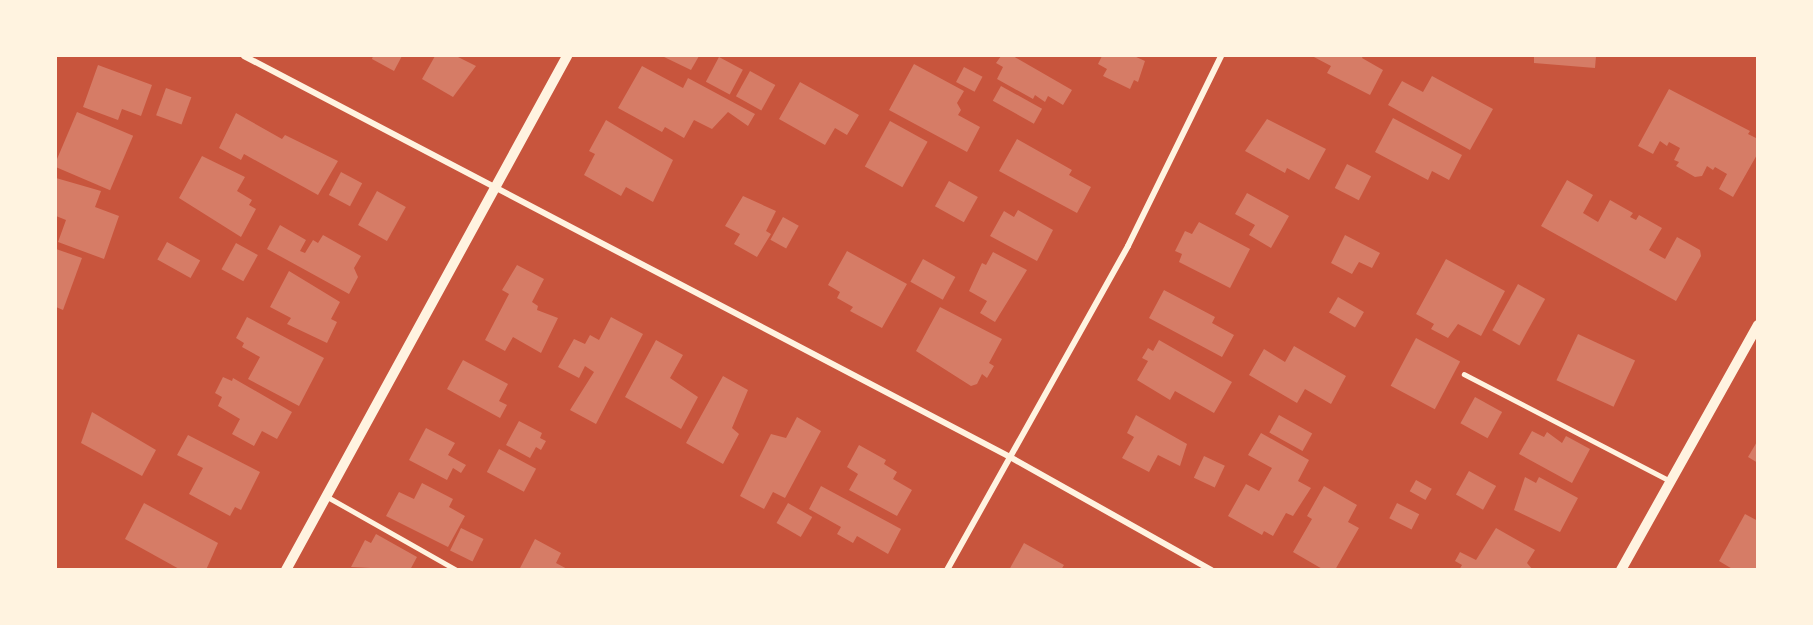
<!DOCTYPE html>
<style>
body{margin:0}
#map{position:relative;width:1813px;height:625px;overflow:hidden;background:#c8553d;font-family:"IBM Plex Sans",sans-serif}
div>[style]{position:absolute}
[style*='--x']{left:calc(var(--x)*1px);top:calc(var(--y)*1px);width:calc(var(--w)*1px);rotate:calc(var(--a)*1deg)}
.building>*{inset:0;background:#d67c66;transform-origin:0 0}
.service>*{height:4.5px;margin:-2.25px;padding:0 2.25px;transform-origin:2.25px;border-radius:2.25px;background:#fff3e0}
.minor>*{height:6px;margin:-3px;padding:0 3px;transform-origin:3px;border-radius:3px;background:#fff3e0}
.tertiary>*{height:10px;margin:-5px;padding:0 5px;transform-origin:5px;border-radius:5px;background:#fff3e0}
span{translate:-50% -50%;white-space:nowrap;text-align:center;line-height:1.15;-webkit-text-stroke:5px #fff3e0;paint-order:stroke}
.frame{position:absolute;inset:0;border:57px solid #fff3e0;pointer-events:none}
</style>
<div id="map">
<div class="building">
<i style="clip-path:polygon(373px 56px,402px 56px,394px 71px,372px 59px)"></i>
<i style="clip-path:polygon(435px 56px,456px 56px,476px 66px,453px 97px,422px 79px)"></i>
<i style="clip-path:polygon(662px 56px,699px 56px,691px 70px)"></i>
<i style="clip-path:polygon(1001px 56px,1013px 56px,1072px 90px,1063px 105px,1048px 96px,1045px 102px,1035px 95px,1033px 99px,997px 79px,1003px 67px,996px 63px)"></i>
<i style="clip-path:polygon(1102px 56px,1134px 56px,1145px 61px,1138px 82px,1134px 80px,1130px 89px,1103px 76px,1107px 69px,1098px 64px)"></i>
<i style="clip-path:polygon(1312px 56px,1363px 56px,1362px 58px,1383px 70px,1370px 95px,1327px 73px,1331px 66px)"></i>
<i style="clip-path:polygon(1534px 56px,1596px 56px,1595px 68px,1534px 63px)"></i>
<i style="left:719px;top:57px;width:27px;height:28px;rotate:28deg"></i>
<i style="clip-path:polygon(914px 64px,964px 91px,957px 103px,961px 110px,958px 115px,980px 127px,967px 152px,889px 110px)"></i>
<i style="clip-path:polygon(98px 65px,152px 85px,141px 116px,122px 109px,118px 120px,83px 107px)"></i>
<i style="clip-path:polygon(642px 66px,683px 88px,688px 78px,755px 114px,748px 126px,728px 112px,712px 129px,694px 120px,684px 138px,665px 127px,662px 132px,618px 108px)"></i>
<i style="left:964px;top:67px;width:21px;height:17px;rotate:28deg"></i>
<i style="left:750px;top:71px;width:29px;height:29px;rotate:29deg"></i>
<i style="clip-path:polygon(1432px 76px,1493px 109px,1470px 150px,1388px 105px,1402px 81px,1423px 92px)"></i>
<i style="clip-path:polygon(800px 82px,859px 115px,847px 135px,835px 128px,825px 145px,779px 119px)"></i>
<i style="left:1001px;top:86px;width:47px;height:17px;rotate:29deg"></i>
<i style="left:166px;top:88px;width:27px;height:29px;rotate:20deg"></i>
<i style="clip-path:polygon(1669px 89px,1750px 131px,1748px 134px,1758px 139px,1758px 153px,1733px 197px,1719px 189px,1727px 174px,1715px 167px,1713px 170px,1707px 166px,1702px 176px,1695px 177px,1676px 166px,1679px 162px,1674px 160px,1680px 148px,1669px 142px,1667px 146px,1660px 141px,1653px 154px,1638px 146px)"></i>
<i style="left:77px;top:112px;width:61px;height:59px;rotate:23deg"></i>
<i style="clip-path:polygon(236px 113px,282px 139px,285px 135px,338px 161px,318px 195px,244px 154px,241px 160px,219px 148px)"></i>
<i style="clip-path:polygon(1393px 118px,1462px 155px,1449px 180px,1432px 171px,1428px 180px,1375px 152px)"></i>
<i style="clip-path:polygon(1267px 119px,1326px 149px,1309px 180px,1287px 168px,1285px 173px,1245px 151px)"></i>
<i style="clip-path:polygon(606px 120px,673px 160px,653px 202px,626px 187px,621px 196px,584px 175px,595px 154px,589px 151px)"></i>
<i style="left:890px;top:121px;width:43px;height:52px;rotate:29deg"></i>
<i style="clip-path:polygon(1017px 139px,1072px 170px,1069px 175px,1091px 187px,1077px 213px,999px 171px)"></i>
<i style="clip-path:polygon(202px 156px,245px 177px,237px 191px,252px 200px,249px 205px,256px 209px,241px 237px,179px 198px)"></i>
<i style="left:1347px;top:164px;width:27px;height:27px;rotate:27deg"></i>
<i style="left:341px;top:172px;width:24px;height:26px;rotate:28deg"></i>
<i style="clip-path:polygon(56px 178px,101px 191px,95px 207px,119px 216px,104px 259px,58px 242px,66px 220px,56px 216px)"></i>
<i style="clip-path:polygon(1567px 180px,1593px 195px,1583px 213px,1598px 222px,1610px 200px,1633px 213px,1630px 217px,1636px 220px,1639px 215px,1662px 228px,1649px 250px,1665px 259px,1677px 237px,1700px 250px,1701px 256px,1676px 301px,1541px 226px)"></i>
<i style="left:949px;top:181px;width:33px;height:29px;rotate:29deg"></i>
<i style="left:377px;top:191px;width:33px;height:39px;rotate:29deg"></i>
<i style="clip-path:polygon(1247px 193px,1289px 216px,1271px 248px,1249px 235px,1255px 225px,1235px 214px)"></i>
<i style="clip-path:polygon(743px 196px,776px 211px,766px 231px,771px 234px,757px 257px,734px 244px,740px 234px,725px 226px)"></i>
<i style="clip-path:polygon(1018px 210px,1053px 230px,1037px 261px,990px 236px,1004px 211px,1014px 217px)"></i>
<i style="left:783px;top:217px;width:18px;height:26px;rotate:29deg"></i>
<i style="clip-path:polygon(1199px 222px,1250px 249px,1230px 288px,1179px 262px,1182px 254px,1175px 251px,1185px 231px,1192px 234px)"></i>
<i style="clip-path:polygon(280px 225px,306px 240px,300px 251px,305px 253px,313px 240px,318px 243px,323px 235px,361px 256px,354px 268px,358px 277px,349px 294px,267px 249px)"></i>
<i style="clip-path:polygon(1345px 235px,1380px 253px,1372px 268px,1359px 262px,1352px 274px,1331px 263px)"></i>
<i style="left:167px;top:242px;width:38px;height:20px;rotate:29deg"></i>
<i style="left:236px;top:243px;width:25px;height:30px;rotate:29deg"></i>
<i style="clip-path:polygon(56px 249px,82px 258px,63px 310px,56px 307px)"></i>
<i style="clip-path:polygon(847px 251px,907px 284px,882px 328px,850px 311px,853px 307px,837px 298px,840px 292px,828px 285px)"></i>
<i style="clip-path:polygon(993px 252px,1027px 270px,995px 322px,980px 313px,987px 301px,969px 291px,982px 263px,986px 265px)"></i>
<i style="left:923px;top:259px;width:37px;height:26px;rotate:29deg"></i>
<i style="clip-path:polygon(1446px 259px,1505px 291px,1481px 336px,1458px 324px,1448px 338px,1431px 329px,1434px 324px,1416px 314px)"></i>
<i style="clip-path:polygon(517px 265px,544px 279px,532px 302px,538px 306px,537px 310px,558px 318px,541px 353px,513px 337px,505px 351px,485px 340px,509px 294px,502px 290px)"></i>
<i style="clip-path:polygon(289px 271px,340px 302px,331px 319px,337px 322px,327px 343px,287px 324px,291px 318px,270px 307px)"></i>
<i style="left:1518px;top:284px;width:31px;height:53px;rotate:29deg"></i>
<i style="clip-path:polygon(1164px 290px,1215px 317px,1212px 323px,1234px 335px,1222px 357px,1149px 318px)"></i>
<i style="left:1338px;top:297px;width:30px;height:18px;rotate:30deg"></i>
<i style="clip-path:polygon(940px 307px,1002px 339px,989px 363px,994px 366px,987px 378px,982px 374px,977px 384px,971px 386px,916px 351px)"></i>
<i style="clip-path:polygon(247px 317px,324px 358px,299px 406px,248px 379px,260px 357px,242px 347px,244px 343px,236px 338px)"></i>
<i style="clip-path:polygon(611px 317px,643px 334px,596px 424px,570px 410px,594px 372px,585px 366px,579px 378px,558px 367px,574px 339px,585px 344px,590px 335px,599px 340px)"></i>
<i style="left:1578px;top:334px;width:63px;height:51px;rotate:25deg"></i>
<i style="left:1416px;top:338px;width:50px;height:54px;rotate:28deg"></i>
<i style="clip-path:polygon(656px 340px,683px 355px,670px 378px,698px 397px,681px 429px,625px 397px)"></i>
<i style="clip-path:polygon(1159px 340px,1232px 382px,1214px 413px,1175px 391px,1170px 400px,1137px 380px,1148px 361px,1142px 358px,1148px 348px,1153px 351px)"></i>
<i style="clip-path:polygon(1294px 346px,1346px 376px,1331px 404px,1305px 389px,1297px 403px,1249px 375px,1264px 349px,1285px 362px)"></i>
<i style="clip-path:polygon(463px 360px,508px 384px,499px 401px,507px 405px,500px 418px,447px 389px)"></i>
<i style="clip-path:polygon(723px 376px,748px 390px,732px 428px,739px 434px,723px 464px,686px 443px)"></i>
<i style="clip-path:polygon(223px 377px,232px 381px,233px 378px,292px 412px,277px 439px,262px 431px,254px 446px,232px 434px,240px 419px,218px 406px,222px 397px,215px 393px)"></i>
<i style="left:1475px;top:397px;width:31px;height:30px;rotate:29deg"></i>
<i style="clip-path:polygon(92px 412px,156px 450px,142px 476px,81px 443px)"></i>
<i style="clip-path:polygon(1136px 415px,1187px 444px,1180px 466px,1158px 455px,1149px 472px,1122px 458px,1134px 437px,1127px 433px)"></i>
<i style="left:1279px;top:415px;width:38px;height:20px;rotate:29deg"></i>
<i style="clip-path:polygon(797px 417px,821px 431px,785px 498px,773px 492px,764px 509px,740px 496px,771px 434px,786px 438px)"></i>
<i style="clip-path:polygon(519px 421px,542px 433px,540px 438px,546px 441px,541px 450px,536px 447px,530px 458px,506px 445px)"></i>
<i style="clip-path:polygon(426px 428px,455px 443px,448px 455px,466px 465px,461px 473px,453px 468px,447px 480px,409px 460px)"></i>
<i style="clip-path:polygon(1532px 431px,1544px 437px,1547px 432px,1562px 443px,1566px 436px,1590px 449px,1572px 483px,1519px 454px)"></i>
<i style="clip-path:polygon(1261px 433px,1309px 460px,1298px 481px,1311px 488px,1293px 516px,1286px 513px,1273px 536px,1264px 531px,1262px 535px,1228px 516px,1246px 484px,1259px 491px,1272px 468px,1248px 455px)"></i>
<i style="clip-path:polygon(188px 435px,260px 472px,241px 510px,235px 507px,230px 516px,189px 494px,203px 468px,177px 455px)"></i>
<i style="clip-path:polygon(1758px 440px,1758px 463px,1748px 457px)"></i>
<i style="clip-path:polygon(859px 445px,886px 460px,884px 464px,897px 472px,893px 479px,912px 490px,897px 516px,849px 490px,858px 474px,847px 467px)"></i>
<i style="left:499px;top:449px;width:42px;height:26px;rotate:28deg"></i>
<i style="left:1204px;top:456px;width:23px;height:24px;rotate:25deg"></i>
<i style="left:1469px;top:471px;width:31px;height:27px;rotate:29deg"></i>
<i style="clip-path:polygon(1525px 477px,1536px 483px,1539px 477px,1578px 498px,1560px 532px,1514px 510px)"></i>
<i style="left:1416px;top:480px;width:18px;height:13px;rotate:29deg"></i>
<i style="clip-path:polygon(422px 483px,453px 499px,449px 507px,465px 516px,448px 547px,386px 516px,399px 492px,414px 499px)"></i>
<i style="clip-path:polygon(821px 486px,901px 529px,888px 554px,857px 536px,853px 543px,837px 534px,841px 527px,809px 509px)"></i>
<i style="clip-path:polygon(1324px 486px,1357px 505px,1348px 522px,1359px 528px,1335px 570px,1324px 570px,1293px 552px,1312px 519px,1307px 516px)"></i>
<i style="clip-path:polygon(144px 503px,218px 543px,206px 570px,181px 570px,125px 539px)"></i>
<i style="left:788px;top:503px;width:28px;height:23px;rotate:30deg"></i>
<i style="left:1397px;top:503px;width:25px;height:17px;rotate:27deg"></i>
<i style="clip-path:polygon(1745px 514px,1758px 521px,1758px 570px,1734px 570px,1719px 561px)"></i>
<i style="left:461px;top:528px;width:25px;height:25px;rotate:26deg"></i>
<i style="clip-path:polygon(1496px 528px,1535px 550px,1527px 563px,1533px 570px,1459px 570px,1462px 565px,1455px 561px,1460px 552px,1476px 560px)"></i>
<i style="clip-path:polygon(376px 534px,417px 557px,410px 570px,351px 567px,365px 540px,371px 543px)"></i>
<i style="clip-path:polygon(535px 539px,561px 553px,556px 563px,569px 570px,519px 570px)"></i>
<i style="clip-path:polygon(1024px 543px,1064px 565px,1061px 570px,1009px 570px)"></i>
</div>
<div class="service">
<i style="--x:1464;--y:374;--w:232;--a:27.4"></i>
<i style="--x:326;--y:496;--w:150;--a:29.5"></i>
</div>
<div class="minor">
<i style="--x:244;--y:56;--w:865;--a:27.63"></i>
<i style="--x:1010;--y:457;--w:231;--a:29.3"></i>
<i style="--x:947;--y:570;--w:371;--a:-60.8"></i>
<i style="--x:1128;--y:246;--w:212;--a:-63.9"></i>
</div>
<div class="tertiary">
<i style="--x:286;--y:570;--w:586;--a:-61.33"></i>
<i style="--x:1621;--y:570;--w:281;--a:-60.8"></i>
</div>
<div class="frame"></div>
</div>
